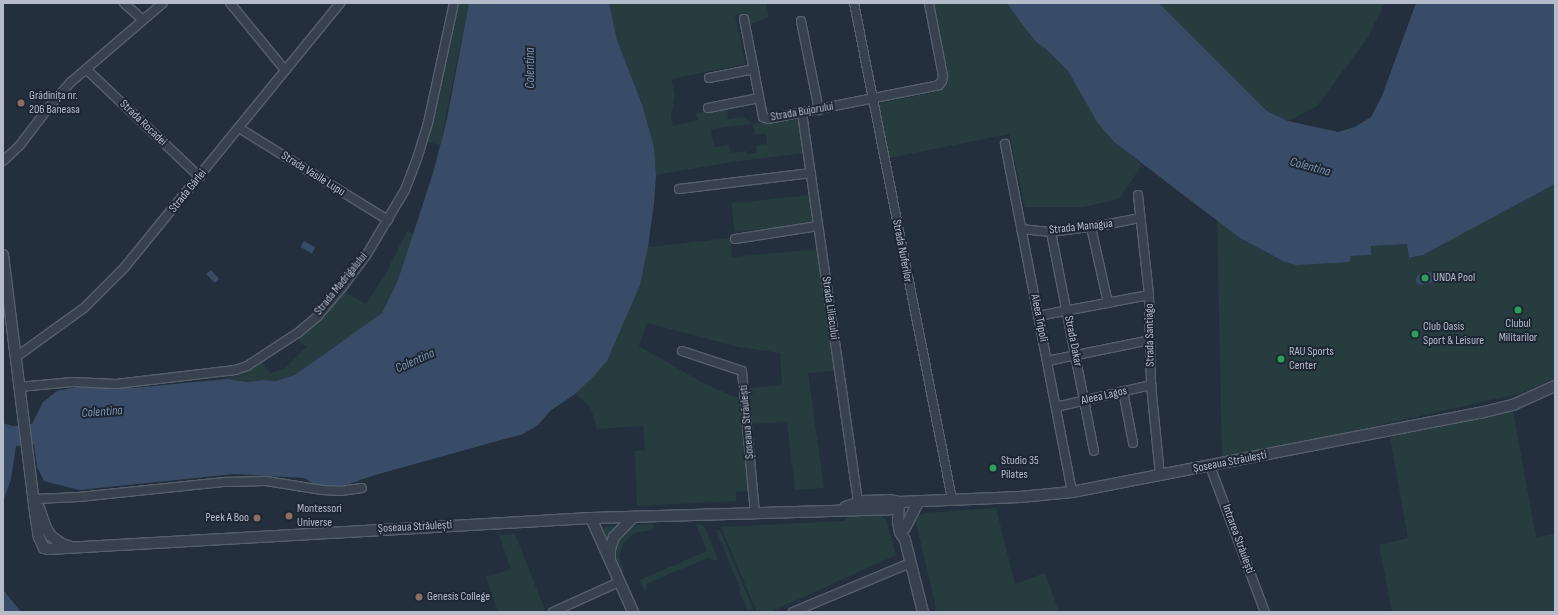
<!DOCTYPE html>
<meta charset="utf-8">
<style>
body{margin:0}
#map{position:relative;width:1558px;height:615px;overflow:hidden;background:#242f3e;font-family:"Sofia Sans Condensed",sans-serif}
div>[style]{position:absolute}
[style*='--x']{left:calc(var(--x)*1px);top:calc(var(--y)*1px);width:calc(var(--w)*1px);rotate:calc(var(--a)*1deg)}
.green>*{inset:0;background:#263c3f;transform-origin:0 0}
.water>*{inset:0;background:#394c67;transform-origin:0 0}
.roads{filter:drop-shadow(1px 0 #565f6c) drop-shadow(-1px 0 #565f6c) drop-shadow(0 1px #565f6c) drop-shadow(0 -1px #565f6c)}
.minor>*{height:8px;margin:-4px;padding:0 4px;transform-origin:4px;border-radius:4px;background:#38414e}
.tertiary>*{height:10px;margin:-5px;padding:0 5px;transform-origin:5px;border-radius:5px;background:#38414e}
.dots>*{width:11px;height:11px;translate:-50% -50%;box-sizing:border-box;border:2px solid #1d2633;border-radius:50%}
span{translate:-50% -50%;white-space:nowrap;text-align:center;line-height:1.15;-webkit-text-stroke:4px #1d2633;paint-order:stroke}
.poi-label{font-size:12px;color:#b4bcc9}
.left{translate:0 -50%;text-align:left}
.right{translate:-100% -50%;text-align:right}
.street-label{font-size:12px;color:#b4bcc9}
.water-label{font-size:13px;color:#7c92b1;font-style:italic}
.frame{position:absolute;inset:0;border:4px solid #b4bcc9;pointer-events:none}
</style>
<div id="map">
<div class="green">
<i style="clip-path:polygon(458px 3px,469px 3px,440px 145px,428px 142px)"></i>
<i style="clip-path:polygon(evenodd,609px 3px,766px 3px,769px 17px,749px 25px,747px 13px,735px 15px,745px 64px,671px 79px,675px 95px,671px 116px,673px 126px,698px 120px,696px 113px,727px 107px,728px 119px,743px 117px,753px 124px,800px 117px,805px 153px,732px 162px,656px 175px,654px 147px,643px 107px,617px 40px,609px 3px,753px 124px,755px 135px,766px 134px,767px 144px,756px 145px,757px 153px,747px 154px,746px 151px,730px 153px,729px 145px,714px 147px,711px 129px,753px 124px)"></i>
<i style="clip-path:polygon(933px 3px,1007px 3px,1021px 23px,1036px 42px,1046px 49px,1068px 71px,1097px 122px,1114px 142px,1142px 165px,1119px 199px,1084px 207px,1025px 207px,1009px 134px,889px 158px,877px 104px,940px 91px,948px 83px)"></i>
<i style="clip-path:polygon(1159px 3px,1385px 3px,1367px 39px,1317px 106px,1288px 121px,1267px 111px)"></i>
<i style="clip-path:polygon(1555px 184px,1555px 378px,1522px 393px,1353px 431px,1222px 457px,1217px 218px,1240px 238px,1283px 261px,1350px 262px,1350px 256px,1371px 255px,1371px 246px,1408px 244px,1410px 258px,1423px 255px)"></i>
<i style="left:810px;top:195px;width:29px;height:79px;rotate:84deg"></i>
<i style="clip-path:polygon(407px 231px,414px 234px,398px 280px,382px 313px,295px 375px,276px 381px,264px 380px,247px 382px,226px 379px,227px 374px,248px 368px,262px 362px,270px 373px,284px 369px,306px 347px,296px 337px,342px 291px,366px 304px,385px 275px)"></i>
<i style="clip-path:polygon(730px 238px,732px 257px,819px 249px,835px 371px,808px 373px,824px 488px,795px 490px,787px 422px,751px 424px,749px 388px,782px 385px,780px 353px,739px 347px,647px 323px,639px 346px,703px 383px,740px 399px,748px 491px,736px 492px,736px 501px,637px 506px,635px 451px,645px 450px,643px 426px,597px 429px,590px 406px,575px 394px,590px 380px,618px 334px,640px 285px,648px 247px)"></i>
<i style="clip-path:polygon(1513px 411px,1536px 537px,1555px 534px,1555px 612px,1392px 612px,1379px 545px,1408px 538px,1390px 437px)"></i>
<i style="clip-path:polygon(996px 508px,1015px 584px,1045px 573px,1059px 612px,937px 612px,916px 523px,917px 516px,925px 513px)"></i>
<i style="clip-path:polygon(850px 515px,879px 515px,886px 520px,896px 555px,770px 612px,757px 612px,721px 527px,844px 521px)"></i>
<i style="clip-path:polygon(696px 524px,704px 526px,718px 559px,712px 561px,710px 557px,646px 584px,647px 588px,644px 590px,640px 580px,707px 551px)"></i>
<i style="clip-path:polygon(639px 525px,651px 524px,654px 526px,652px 530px,634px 533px,624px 542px,619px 556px,624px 571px,622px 575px,614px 557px,617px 544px,629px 528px)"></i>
<i style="clip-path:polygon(607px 526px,619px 526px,608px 542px,603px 529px)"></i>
<i style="clip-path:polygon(716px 530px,720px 530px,753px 609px,748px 611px,739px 591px,740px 588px)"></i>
<i style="clip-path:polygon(515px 534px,545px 610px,540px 612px,498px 612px,486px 577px,511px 569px,499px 535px)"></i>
</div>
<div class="water">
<i style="clip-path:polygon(469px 3px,609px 3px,617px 40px,643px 107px,654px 147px,656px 175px,654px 203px,648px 247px,640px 285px,630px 308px,607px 361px,590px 380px,575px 394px,550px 411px,538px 425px,523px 434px,375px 475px,340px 487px,331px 488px,317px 486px,304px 478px,234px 474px,79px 490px,44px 481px,37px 467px,34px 444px,16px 446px,11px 479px,3px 502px,3px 423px,12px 426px,32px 424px,43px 402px,57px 391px,77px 387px,133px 388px,226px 379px,247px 382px,264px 380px,276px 381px,295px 375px,382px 313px,398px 280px,433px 173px,447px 119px)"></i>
<i style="clip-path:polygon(1007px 3px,1159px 3px,1267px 111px,1288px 121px,1338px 132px,1355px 127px,1371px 117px,1382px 96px,1416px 3px,1555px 3px,1555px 184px,1423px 255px,1409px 258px,1407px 244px,1371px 246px,1371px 255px,1350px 256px,1350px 262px,1296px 265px,1283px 261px,1240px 238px,1114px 142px,1097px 122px,1068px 71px,1046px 49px,1036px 42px,1021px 23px)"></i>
<i style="left:304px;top:241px;width:13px;height:7px;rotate:29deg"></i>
<i style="clip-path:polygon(211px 270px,219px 279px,215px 283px,206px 274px)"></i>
<i style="clip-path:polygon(1430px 272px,1435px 275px,1433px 282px,1421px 285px,1417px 283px,1416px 279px,1418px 275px)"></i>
<i style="clip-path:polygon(3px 590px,4px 591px,21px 612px,3px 612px)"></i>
</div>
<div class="roads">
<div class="minor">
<i style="--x:124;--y:3;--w:25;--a:42"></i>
<i style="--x:230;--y:3;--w:87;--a:50.6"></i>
<i style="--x:854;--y:3;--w:506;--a:78.82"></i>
<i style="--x:744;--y:19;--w:100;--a:79"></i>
<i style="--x:763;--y:117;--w:5;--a:22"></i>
<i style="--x:768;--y:119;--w:174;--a:-11.2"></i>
<i style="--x:939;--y:85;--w:5;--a:-53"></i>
<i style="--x:942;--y:81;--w:5;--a:-79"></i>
<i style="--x:943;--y:76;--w:74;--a:-100.9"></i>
<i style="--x:801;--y:21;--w:91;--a:78.6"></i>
<i style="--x:86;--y:69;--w:157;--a:43.5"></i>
<i style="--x:709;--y:78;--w:46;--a:-11.3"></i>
<i style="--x:708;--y:108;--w:52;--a:-11.1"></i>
<i style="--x:802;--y:113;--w:393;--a:81.8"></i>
<i style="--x:239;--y:128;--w:175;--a:31.7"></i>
<i style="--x:1005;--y:144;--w:354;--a:79.1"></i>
<i style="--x:3;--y:161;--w:23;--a:-43"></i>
<i style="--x:20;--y:145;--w:48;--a:-52.7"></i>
<i style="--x:49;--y:107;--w:33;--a:-49"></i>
<i style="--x:71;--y:82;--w:121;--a:-40.7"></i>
<i style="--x:679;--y:189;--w:133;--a:-6.9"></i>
<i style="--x:1138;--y:195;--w:101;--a:83.7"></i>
<i style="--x:1149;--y:295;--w:90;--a:88.7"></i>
<i style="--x:1151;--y:385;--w:90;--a:84.3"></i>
<i style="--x:1091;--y:227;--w:78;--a:77.4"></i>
<i style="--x:1021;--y:229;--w:30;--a:6"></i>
<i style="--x:1051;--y:232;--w:53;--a:-7.5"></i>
<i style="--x:1104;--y:225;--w:37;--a:-11"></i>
<i style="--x:1051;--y:232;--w:223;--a:78.9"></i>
<i style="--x:735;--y:239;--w:84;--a:-8.9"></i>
<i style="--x:1038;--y:316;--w:113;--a:-10.7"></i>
<i style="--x:682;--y:351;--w:63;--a:18.4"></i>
<i style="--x:742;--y:371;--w:143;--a:84.8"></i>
<i style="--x:16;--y:357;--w:85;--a:-35.9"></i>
<i style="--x:85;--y:307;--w:55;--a:-45"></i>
<i style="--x:124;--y:268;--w:342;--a:-50.8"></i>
<i style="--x:1047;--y:361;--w:105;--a:-11.5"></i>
<i style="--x:19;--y:387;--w:54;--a:-5.3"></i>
<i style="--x:73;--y:382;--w:43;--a:2.7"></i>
<i style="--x:116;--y:384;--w:120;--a:-6.7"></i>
<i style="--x:235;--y:370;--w:13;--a:-18"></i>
<i style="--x:247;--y:366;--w:62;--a:-33.2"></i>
<i style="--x:299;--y:332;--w:25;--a:-40"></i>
<i style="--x:318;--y:316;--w:35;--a:-50"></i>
<i style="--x:341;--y:289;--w:44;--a:-53.4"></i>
<i style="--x:367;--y:254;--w:74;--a:-59.3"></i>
<i style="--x:405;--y:190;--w:33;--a:-69"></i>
<i style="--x:417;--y:159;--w:38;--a:-73"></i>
<i style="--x:428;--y:123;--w:123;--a:-77.8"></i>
<i style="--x:1123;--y:391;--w:53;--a:79.1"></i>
<i style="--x:1056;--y:407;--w:98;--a:-13"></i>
<i style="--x:1210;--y:466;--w:156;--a:69.4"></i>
<i style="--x:36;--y:499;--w:43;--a:-2.7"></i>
<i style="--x:79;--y:497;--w:147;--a:-5.9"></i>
<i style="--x:225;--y:482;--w:41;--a:-1.4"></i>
<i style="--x:266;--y:481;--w:57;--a:9.1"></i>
<i style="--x:322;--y:490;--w:19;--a:3"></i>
<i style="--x:341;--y:491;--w:21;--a:-8"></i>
<i style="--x:553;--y:612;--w:70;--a:-24.4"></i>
<i style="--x:793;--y:612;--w:127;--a:-22.7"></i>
</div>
<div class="tertiary">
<i style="--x:3;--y:255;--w:260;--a:82.9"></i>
<i style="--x:35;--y:513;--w:24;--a:81"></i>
<i style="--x:39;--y:537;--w:12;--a:66"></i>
<i style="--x:44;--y:548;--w:4;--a:14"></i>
<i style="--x:48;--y:549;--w:544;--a:-3.27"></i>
<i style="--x:591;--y:518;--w:299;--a:-1.7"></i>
<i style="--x:890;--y:509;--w:5;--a:-22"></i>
<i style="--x:895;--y:507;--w:6;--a:-51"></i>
<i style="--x:899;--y:502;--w:19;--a:93"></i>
<i style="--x:898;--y:521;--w:11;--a:80"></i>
<i style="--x:900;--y:532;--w:9;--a:58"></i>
<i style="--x:905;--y:540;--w:74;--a:76"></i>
<i style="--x:845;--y:507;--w:21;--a:-17"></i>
<i style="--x:865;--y:501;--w:24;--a:-2"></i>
<i style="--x:889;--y:500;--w:10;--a:11"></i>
<i style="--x:899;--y:502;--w:121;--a:-2.4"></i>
<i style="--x:1020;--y:497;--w:52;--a:-5.5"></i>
<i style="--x:1072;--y:492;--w:416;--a:-11"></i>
<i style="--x:1480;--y:413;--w:36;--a:-14"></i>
<i style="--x:1515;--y:404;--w:44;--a:-24.2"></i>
<i style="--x:39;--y:508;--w:21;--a:71"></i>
<i style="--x:46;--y:528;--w:9;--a:58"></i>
<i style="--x:51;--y:536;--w:14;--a:36"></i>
<i style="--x:62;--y:544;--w:9;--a:18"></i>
<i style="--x:591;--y:518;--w:103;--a:65.9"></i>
<i style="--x:905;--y:528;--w:30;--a:-63"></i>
<i style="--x:610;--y:556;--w:7;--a:-90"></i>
<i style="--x:610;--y:549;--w:13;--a:-72"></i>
<i style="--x:614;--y:537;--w:28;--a:-46"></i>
</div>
</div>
<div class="dots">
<i style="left:21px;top:103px;background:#8d6e63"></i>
<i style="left:1425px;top:278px;background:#2e9e5b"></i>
<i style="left:1518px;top:310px;background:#2e9e5b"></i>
<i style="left:1415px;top:334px;background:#2e9e5b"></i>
<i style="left:1281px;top:359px;background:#2e9e5b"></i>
<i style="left:993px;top:468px;background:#2e9e5b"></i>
<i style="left:289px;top:516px;background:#8d6e63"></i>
<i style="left:257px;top:518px;background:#8d6e63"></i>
<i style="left:419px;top:597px;background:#8d6e63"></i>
</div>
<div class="poi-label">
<span class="left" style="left:29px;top:103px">Grădinița nr.<br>206 Baneasa</span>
<span class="left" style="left:1433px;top:278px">UNDA Pool</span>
<span style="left:1518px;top:331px">Clubul<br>Militarilor</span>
<span class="left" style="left:1423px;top:334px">Club Oasis<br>Sport &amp; Leisure</span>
<span class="left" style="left:1289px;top:359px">RAU Sports<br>Center</span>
<span class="left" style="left:1001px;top:468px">Studio 35<br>Pilates</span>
<span class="left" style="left:297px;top:516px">Montessori<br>Universe</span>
<span class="right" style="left:249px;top:518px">Peek A Boo</span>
<span class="left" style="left:427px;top:597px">Genesis College</span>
</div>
<div class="street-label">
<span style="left:802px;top:112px;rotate:-10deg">Strada Bujorului</span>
<span style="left:143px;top:123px;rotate:44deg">Strada Rocadei</span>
<span style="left:313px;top:174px;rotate:32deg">Strada Vasile Lupu</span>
<span style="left:188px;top:191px;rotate:-51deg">Strada Gârlei</span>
<span style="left:1081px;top:227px;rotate:-6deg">Strada Managua</span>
<span style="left:902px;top:251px;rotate:79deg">Strada Nuferilor</span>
<span style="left:341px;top:284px;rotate:-51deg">Strada Madrigalului</span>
<span style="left:830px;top:308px;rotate:82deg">Strada Liliacului</span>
<span style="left:1039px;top:318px;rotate:79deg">Aleea Tripoli</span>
<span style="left:1150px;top:335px;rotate:-91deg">Strada Santiago</span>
<span style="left:1073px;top:341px;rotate:79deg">Strada Dakar</span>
<span style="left:1104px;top:396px;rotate:-13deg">Aleea Lagos</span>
<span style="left:747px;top:422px;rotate:-95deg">Șoseaua Străulești</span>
<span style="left:1230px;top:462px;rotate:-11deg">Șoseaua Străulești</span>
<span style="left:415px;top:527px;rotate:-3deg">Șoseaua Străulești</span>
<span style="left:1238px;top:539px;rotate:70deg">Intrarea Străulești</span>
</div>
<div class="water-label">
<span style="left:530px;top:68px;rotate:-90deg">Colentina</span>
<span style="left:1310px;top:167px;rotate:15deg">Colentina</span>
<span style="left:415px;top:361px;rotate:-24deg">Colentina</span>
<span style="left:102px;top:412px;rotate:-4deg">Colentina</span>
</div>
<div class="frame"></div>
</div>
